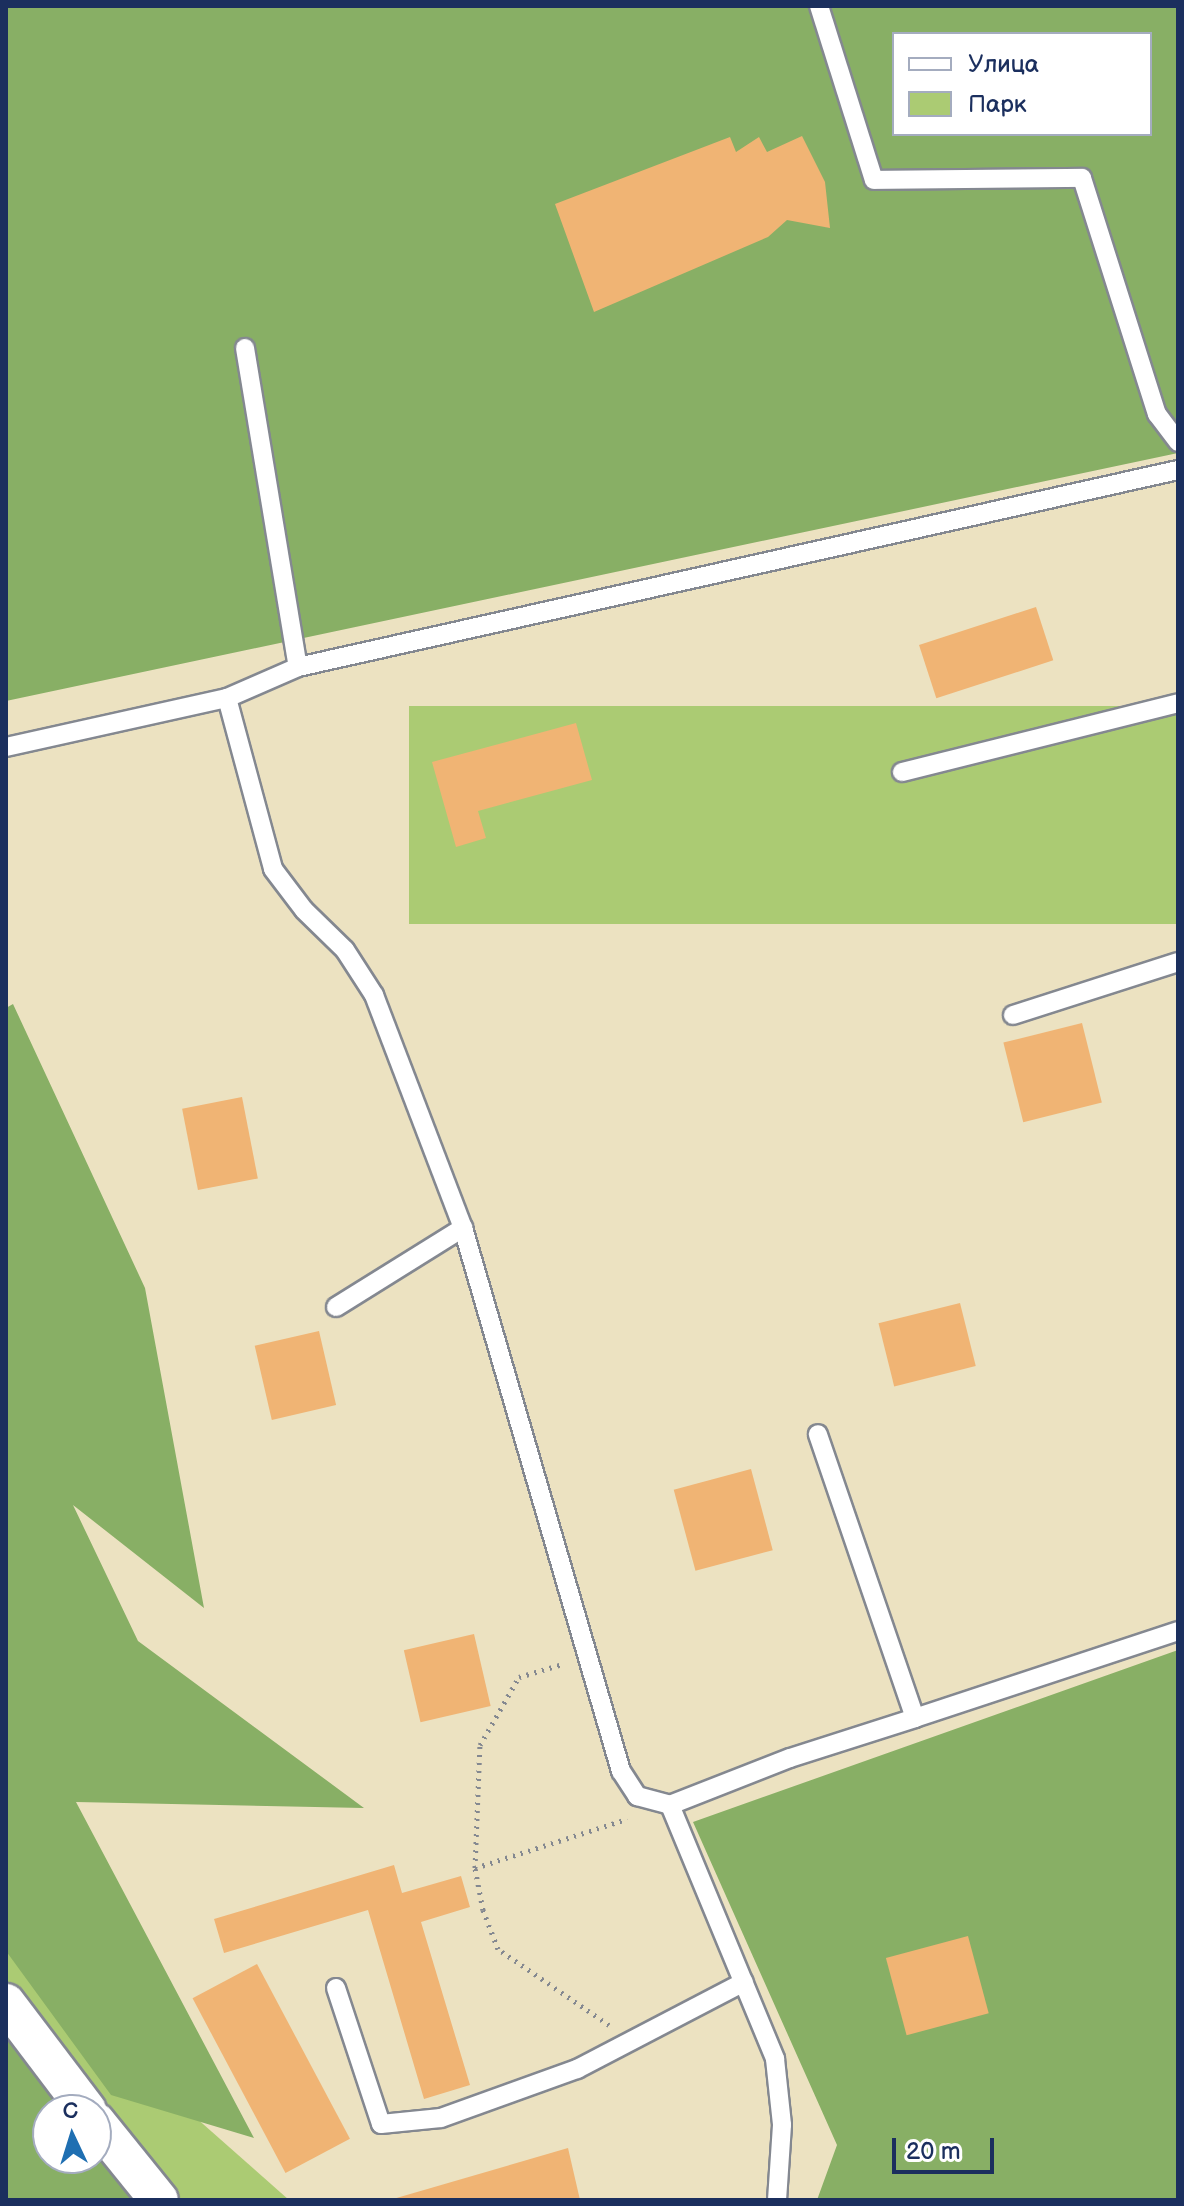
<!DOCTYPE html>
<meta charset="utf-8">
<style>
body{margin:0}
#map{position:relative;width:1184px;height:2206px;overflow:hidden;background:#ece2c1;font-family:"Balsamiq Sans",sans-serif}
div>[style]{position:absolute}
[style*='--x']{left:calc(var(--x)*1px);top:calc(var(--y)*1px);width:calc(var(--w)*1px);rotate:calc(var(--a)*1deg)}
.green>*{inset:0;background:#abcb73;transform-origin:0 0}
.forest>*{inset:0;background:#88af65}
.building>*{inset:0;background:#f0b474;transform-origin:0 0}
.path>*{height:5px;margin-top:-2.5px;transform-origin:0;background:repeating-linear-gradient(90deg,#848890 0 2px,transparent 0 8px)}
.roads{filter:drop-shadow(2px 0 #848890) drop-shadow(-2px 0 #848890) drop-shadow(0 2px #848890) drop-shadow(0 -2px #848890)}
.lane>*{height:18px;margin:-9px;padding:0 9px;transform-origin:9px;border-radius:9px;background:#fff}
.street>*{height:38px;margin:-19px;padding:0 19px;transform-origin:19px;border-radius:19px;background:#fff}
span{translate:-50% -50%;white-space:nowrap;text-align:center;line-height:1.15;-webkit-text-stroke:6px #fff;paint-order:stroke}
.frame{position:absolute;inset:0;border:8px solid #1b2f5e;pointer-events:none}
.legend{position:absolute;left:892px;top:32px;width:260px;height:104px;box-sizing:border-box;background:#fff;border:2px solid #a4acbf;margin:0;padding:10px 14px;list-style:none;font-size:24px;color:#1b2f5e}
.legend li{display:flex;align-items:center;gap:16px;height:40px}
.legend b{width:40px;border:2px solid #a4acbf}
.north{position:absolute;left:32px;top:2094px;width:80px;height:80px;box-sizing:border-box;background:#fff;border:2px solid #a4acbf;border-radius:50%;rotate:356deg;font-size:22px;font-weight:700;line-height:32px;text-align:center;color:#1b2f5e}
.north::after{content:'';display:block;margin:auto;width:28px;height:36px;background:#1f6fb2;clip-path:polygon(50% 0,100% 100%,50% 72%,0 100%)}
.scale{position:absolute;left:892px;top:2138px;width:102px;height:36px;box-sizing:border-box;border:4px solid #1b2f5e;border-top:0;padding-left:10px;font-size:24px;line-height:28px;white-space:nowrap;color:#1b2f5e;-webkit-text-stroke:6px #fff;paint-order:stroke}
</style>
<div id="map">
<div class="green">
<i style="left:1178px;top:706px;width:218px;height:769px;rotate:90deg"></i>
<i style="clip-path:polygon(6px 1950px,289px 2200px,159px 2200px,6px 2003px)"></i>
</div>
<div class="forest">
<i style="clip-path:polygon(evenodd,6px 6px,1178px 6px,1178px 453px,6px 701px,6px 6px,894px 34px,1150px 34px,1150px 134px,894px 134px,894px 34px)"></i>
<i style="clip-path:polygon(13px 1004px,145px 1288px,204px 1608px,73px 1505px,138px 1641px,364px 1808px,76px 1802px,254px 2138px,111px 2095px,6px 1951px,6px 1008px)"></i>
<i style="clip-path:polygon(1178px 1650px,1178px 2200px,817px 2200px,837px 2145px,693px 1822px)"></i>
<i style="clip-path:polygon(6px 2003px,87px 2110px,48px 2110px,48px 2158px,96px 2158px,96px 2122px,159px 2200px,6px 2200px)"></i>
</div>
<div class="building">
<i style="clip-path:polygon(802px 136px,825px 182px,830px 228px,787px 220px,768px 237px,594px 312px,555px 204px,730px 137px,736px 152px,759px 137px,767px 152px)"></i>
<i style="left:1036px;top:607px;width:56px;height:123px;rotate:72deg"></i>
<i style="clip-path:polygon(576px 723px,592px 780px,478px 811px,486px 838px,456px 847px,432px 762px)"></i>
<i style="left:1082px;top:1023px;width:82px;height:81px;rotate:76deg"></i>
<i style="left:242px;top:1097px;width:83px;height:61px;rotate:79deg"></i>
<i style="left:960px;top:1303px;width:65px;height:84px;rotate:76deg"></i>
<i style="left:319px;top:1331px;width:76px;height:66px;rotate:77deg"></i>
<i style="left:751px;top:1469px;width:84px;height:80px;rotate:75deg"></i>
<i style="left:474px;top:1634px;width:74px;height:72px;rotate:77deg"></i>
<i style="clip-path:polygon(394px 1865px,402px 1893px,461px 1876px,470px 1907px,421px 1922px,470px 2085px,424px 2099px,368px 1910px,224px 1953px,214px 1919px)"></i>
<i style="left:968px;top:1936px;width:80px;height:85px;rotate:75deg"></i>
<i style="left:257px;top:1964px;width:198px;height:73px;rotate:62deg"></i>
<i style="clip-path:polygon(568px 2148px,580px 2200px,393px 2200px,393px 2199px)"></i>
</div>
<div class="path">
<i style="--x:475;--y:1868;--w:123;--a:-87.7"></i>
<i style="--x:480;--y:1745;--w:78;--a:-60.2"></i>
<i style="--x:519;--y:1677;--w:46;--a:-16.5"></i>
<i style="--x:609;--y:2025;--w:135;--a:-145.6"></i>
<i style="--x:498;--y:1949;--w:42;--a:-111"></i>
<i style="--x:483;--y:1910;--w:43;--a:-100.8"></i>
<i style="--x:475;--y:1868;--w:160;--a:-17.9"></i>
</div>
<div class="roads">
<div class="lane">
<i style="--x:819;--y:6;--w:182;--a:72.5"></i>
<i style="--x:874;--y:180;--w:208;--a:-0.6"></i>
<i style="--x:1082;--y:178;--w:248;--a:72.4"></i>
<i style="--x:1157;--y:414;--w:35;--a:53"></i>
<i style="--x:245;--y:348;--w:323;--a:80.6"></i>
<i style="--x:227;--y:698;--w:177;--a:74.9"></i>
<i style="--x:273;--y:869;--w:51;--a:52.9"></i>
<i style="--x:304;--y:910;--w:57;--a:44.3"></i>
<i style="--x:345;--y:950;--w:54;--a:57.2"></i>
<i style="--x:374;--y:995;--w:249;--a:69.1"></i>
<i style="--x:463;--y:1228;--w:566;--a:73.78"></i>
<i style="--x:621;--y:1771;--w:30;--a:57"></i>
<i style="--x:637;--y:1796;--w:34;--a:15"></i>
<i style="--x:670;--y:1805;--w:275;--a:67.5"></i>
<i style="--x:775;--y:2059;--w:66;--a:83.9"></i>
<i style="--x:782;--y:2125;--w:75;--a:93.8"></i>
<i style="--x:6;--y:747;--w:226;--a:-12.5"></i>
<i style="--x:227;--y:698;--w:77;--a:-23.6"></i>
<i style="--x:298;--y:667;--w:902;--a:-12.62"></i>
<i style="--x:902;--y:772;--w:284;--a:-14"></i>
<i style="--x:1013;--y:1015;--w:173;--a:-17.8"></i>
<i style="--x:336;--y:1307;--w:150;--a:-31.9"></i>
<i style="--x:915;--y:1718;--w:277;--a:-18.3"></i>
<i style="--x:670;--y:1805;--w:129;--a:-21.4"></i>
<i style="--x:790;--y:1758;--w:131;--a:-17.7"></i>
<i style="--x:915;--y:1718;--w:300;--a:-108.9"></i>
<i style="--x:336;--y:1988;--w:143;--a:71.7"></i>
<i style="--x:381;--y:2124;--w:60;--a:-5.7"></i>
<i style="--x:441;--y:2118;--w:145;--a:-19.8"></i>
<i style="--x:577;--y:2069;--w:188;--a:-27.5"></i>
</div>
<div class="street">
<i style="--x:6;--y:2003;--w:134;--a:52.9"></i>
<i style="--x:96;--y:2122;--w:100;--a:51.1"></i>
</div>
</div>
<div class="frame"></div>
<ul class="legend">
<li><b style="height:10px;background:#fff"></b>Улица</li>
<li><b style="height:22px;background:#abcb73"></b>Парк</li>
</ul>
<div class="north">С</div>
<div class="scale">20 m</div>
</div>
